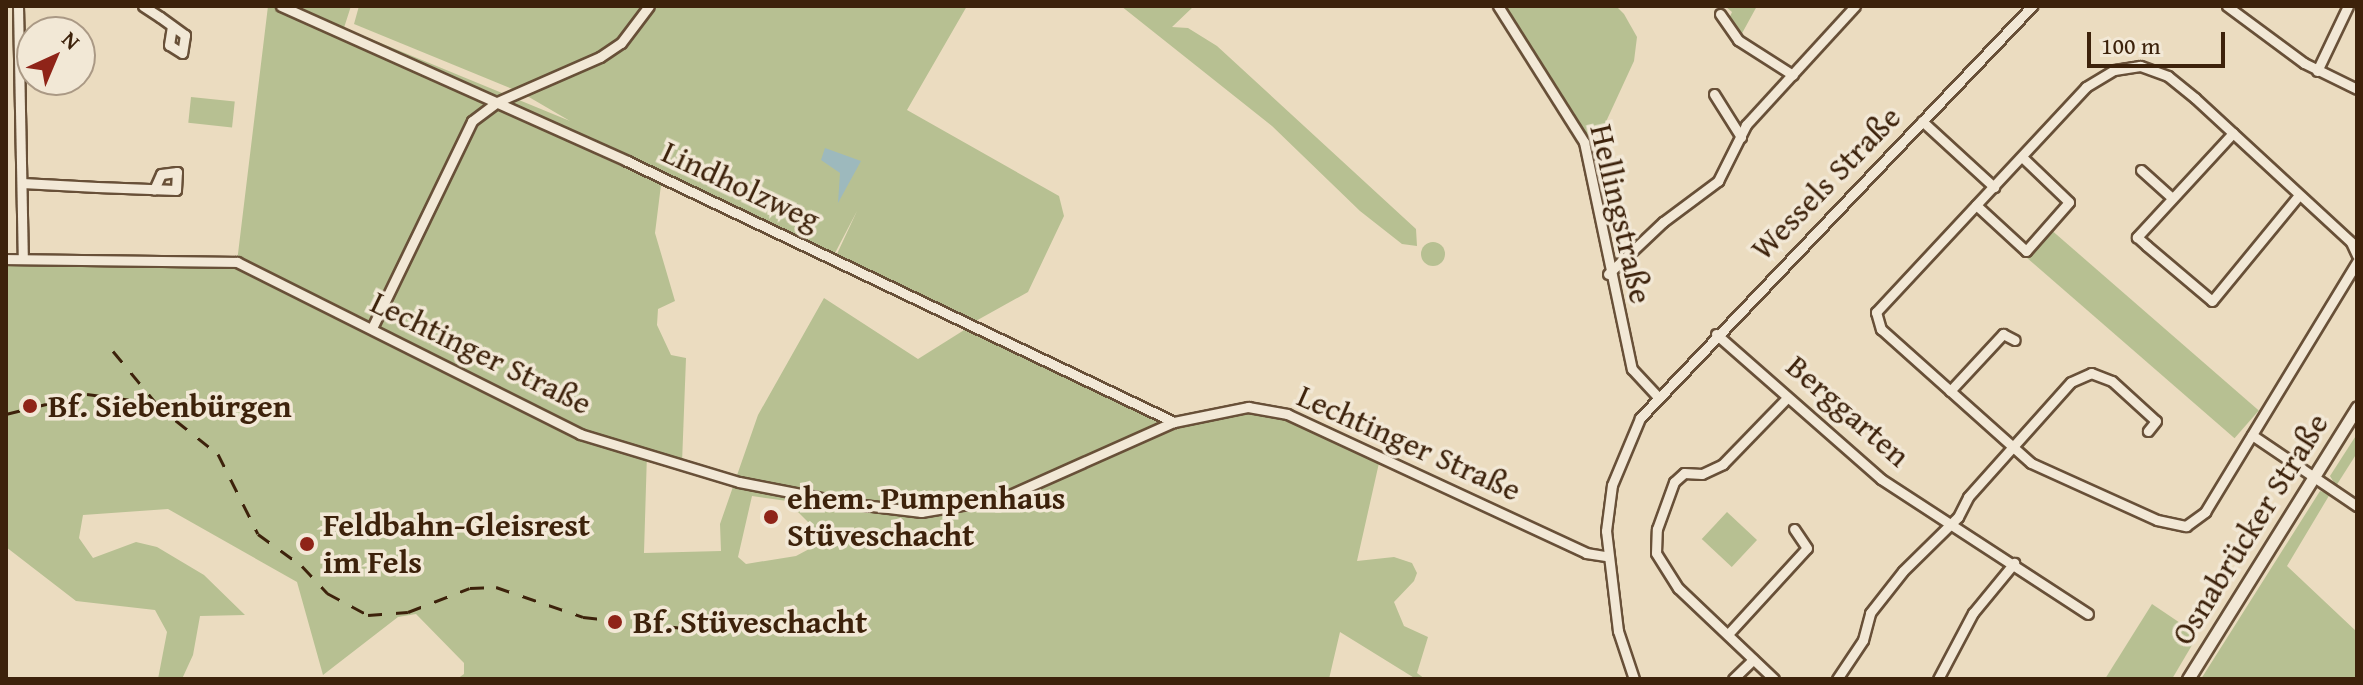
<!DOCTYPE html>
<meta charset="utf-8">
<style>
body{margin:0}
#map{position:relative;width:2363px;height:685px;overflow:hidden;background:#ebdcc0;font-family:"Gentium Book Plus",serif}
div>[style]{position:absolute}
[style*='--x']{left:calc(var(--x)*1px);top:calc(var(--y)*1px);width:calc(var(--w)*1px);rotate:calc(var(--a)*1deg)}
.green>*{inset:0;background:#b7c092;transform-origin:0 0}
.round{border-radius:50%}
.water>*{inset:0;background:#9db9bd}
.roads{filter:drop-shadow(2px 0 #685038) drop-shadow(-2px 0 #685038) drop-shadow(0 2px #685038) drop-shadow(0 -2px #685038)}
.minor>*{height:9px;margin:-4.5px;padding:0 4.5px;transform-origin:4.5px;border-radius:4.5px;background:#f2e8d6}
.tertiary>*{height:11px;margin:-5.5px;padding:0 5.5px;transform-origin:5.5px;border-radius:5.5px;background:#f2e8d6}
.rail>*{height:3px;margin-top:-1.5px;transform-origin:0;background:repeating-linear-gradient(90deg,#3d220b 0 14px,transparent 0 28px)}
.dots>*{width:22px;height:22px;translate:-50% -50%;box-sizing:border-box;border:4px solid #f2e8d6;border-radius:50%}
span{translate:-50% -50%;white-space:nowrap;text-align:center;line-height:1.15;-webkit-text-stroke:7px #f2e8d6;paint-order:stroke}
.street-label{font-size:32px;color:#3d220b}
.poi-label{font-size:32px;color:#3d220b;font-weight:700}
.left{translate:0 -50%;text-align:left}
.frame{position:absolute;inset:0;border:8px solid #3d220b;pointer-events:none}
.north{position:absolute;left:16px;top:16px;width:80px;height:80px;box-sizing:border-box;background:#f2e8d6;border:2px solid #aa9985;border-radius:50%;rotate:44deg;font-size:22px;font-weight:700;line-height:32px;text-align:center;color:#3d220b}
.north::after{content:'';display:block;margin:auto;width:28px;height:36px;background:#8f2418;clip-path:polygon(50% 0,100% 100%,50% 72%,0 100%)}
.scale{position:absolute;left:2087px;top:32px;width:138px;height:36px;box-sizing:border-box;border:4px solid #3d220b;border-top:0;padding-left:10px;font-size:24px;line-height:28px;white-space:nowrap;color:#3d220b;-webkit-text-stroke:6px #f2e8d6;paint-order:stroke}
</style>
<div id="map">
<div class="green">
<i style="clip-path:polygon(evenodd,268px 6px,351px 6px,342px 34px,661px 185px,655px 233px,675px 301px,658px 309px,657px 325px,671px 355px,686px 358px,682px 463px,647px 453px,644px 553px,721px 551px,720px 524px,758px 415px,824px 298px,918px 359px,969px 327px,1174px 422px,1223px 411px,1269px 409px,1381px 454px,1357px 561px,1394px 557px,1412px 563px,1417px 573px,1414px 581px,1394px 602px,1404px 626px,1428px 637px,1417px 673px,1425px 679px,1416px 679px,1340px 632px,1329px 679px,457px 679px,464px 674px,464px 663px,416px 614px,398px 617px,323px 675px,297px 582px,168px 509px,83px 515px,79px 538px,93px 558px,136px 542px,157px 547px,204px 575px,245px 615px,200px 616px,193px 655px,182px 679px,158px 679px,167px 632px,155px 610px,76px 601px,6px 547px,6px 259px,237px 262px,268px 6px,752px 496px,787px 501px,826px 540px,796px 556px,746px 564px,738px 557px,752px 496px)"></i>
<i style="clip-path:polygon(359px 6px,967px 6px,907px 110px,1059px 196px,1064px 216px,1028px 292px,974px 322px,836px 256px,857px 211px,834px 255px,349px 30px,570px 121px,522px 93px,354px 24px)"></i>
<i style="clip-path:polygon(1121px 6px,1194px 6px,1172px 27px,1188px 28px,1217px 46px,1416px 229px,1417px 246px,1402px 244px,1360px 211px,1272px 126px)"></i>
<i style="clip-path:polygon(1498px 6px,1616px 6px,1624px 14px,1637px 37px,1634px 61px,1604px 126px,1584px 142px)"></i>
<i style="clip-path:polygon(1757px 6px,1740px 37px,1727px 23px,1732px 12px,1725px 6px)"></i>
<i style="left:191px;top:97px;width:44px;height:26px;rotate:6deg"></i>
<i style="left:2049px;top:228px;width:278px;height:37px;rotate:41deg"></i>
<i class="round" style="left:1421px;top:242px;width:24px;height:24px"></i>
<i style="clip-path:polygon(2357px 434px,2357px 453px,2336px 486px,2330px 476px)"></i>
<i style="clip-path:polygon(2320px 491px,2330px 494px,2287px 566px,2357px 632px,2357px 679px,2201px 679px)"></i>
<i style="left:1727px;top:512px;width:41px;height:37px;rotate:43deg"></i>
<i style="clip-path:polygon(2152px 604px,2198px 635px,2172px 679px,2105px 679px)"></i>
</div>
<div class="water">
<i style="clip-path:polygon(825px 148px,861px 161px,838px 203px,840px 173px,821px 160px)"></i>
</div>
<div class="roads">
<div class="minor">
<i style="--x:18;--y:6;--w:253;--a:88.9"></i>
<i style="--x:143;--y:6;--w:20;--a:33"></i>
<i style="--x:160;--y:17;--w:31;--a:36"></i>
<i style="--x:185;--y:35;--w:18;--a:99"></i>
<i style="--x:182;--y:53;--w:15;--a:-148"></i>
<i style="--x:169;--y:45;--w:19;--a:-81"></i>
<i style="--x:281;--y:6;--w:379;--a:24.1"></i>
<i style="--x:627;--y:161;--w:606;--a:25.51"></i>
<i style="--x:1498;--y:6;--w:161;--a:57.7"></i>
<i style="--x:1584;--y:142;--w:232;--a:78.1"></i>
<i style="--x:1632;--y:369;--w:37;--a:47"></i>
<i style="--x:2227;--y:6;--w:96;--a:36.5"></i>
<i style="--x:2304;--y:63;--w:59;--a:26.1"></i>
<i style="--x:1720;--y:14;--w:32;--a:55"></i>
<i style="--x:1738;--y:40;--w:65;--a:32.5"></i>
<i style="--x:2317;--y:71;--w:72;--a:-64.5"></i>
<i style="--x:1714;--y:94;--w:51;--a:57.9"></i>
<i style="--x:1922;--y:121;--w:98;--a:42.5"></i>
<i style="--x:2233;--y:133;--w:142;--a:132.7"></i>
<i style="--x:2137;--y:237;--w:13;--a:42"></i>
<i style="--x:2147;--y:246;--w:85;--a:40.2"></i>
<i style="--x:2212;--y:301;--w:137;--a:-50.6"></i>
<i style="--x:2141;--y:170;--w:40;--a:42"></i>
<i style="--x:22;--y:183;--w:75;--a:3.1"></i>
<i style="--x:97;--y:187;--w:79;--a:2.2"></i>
<i style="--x:176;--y:190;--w:18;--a:-87"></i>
<i style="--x:177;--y:172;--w:16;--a:173"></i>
<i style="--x:161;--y:174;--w:17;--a:114"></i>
<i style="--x:1976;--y:205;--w:68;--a:42.6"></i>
<i style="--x:2026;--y:251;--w:65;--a:-48.7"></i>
<i style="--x:2069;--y:202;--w:65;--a:-136.2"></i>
<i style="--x:2357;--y:255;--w:14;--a:-115"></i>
<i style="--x:2351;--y:242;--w:212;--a:-137.3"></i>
<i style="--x:2195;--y:98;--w:35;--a:-141"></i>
<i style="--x:2168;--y:76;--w:30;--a:-160"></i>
<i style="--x:2140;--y:66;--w:26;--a:171"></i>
<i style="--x:2114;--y:70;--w:33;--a:149"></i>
<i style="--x:2086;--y:87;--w:308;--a:133"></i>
<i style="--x:1876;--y:312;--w:18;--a:74"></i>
<i style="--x:1881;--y:329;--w:201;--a:41.8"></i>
<i style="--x:2031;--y:463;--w:138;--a:24.3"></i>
<i style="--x:2157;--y:520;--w:30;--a:12"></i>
<i style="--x:2186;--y:526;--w:24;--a:-36"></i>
<i style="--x:2205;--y:512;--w:293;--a:-58.7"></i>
<i style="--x:6;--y:259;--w:231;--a:0.7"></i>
<i style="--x:237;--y:262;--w:384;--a:26.6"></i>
<i style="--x:580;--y:434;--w:166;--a:16.8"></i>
<i style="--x:739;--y:482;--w:110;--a:11"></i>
<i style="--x:847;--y:503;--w:75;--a:6.9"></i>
<i style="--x:921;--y:512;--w:83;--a:-9.7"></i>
<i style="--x:1003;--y:498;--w:187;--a:-24"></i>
<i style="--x:1174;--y:422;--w:76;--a:-11.5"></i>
<i style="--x:1248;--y:407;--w:40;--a:10"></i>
<i style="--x:1287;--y:414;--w:330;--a:24.9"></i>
<i style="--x:1586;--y:553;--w:20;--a:9"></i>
<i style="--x:1608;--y:274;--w:76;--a:-43.4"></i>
<i style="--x:1663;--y:222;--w:69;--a:-36.7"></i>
<i style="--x:1718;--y:181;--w:63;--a:-63.4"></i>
<i style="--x:1746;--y:125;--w:161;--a:-47.5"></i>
<i style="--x:372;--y:328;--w:230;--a:-64.2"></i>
<i style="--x:472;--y:121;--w:31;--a:-37"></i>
<i style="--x:497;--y:102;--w:112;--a:-23.6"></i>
<i style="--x:600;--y:57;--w:25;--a:-34"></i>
<i style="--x:621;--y:43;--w:46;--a:-52.9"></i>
<i style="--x:1716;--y:334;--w:220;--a:41.3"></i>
<i style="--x:1881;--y:479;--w:247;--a:33.1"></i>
<i style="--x:1950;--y:391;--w:78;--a:-47.1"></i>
<i style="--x:2003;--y:334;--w:13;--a:27"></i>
<i style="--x:2252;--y:435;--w:127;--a:34.1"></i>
<i style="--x:1729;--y:633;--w:115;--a:-47.5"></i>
<i style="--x:1807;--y:548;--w:23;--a:-124"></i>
<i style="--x:1634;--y:679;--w:51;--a:-108.4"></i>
<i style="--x:1618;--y:631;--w:101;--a:-96.8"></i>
<i style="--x:1606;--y:531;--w:46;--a:-82.6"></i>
<i style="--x:1612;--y:485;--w:73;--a:-67.3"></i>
<i style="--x:1640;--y:418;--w:569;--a:-46.42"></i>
<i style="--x:1733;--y:679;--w:28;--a:-44"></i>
<i style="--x:1774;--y:679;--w:132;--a:-136.5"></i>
<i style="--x:1678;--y:588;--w:41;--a:-122.2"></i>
<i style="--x:1656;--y:553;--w:24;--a:-88"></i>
<i style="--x:1657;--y:529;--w:50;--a:-70.1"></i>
<i style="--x:1674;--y:482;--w:13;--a:-42"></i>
<i style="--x:1684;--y:473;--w:18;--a:3"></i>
<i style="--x:1702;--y:474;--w:23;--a:-25"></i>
<i style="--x:1723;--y:464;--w:92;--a:-45.9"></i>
<i style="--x:1837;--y:679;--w:47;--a:-56.3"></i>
<i style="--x:1863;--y:640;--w:28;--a:-75"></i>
<i style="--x:1870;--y:613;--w:53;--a:-51.8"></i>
<i style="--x:1903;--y:571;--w:77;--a:-44.5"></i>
<i style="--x:1958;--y:517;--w:22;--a:-63"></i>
<i style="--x:1968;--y:497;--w:154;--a:-48.2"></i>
<i style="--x:2071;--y:382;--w:22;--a:-24"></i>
<i style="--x:2091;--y:373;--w:22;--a:21"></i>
<i style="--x:2112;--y:381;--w:59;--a:42.3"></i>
<i style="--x:2156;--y:421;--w:13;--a:129"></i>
<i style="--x:1938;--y:679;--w:75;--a:-62.1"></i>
<i style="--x:1973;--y:613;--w:65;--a:-50.6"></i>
</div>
<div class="tertiary">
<i style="--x:2188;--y:679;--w:320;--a:-58.1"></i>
</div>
</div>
<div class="rail">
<i style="--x:113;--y:351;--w:67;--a:50.4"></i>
<i style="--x:6;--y:414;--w:83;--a:-13.9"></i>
<i style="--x:87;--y:394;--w:68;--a:7.7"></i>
<i style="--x:154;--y:403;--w:82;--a:38.6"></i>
<i style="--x:218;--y:454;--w:89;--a:63.4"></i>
<i style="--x:258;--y:534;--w:54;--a:36"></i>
<i style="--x:302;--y:566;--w:37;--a:47"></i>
<i style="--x:327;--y:593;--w:47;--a:28.2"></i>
<i style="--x:368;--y:615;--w:40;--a:-4.3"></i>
<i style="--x:408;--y:612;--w:66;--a:-21.2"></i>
<i style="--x:470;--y:588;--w:26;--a:-2"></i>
<i style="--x:496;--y:587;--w:92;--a:19"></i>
<i style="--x:583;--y:617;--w:110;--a:6.3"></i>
</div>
<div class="dots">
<i style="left:30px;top:406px;background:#8f2418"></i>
<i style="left:771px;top:517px;background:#8f2418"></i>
<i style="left:307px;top:544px;background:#8f2418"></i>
<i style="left:615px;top:622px;background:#8f2418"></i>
</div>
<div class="street-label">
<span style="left:1826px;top:183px;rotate:-46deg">Wessels Straße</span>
<span style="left:741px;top:186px;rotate:25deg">Lindholzweg</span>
<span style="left:1621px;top:214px;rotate:77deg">Hellingstraße</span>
<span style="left:481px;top:353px;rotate:26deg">Lechtinger Straße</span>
<span style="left:1848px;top:411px;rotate:41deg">Berggarten</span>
<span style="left:1409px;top:443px;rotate:24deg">Lechtinger Straße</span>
<span style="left:2250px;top:529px;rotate:-58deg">Osnabrücker Straße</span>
</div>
<div class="poi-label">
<span class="left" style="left:48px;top:406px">Bf. Siebenbürgen</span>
<span class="left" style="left:787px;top:517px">ehem. Pumpenhaus<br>Stüveschacht</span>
<span class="left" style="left:323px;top:544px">Feldbahn-Gleisrest<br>im Fels</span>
<span class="left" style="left:633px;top:622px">Bf. Stüveschacht</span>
</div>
<div class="frame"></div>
<div class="north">N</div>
<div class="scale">100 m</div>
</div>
